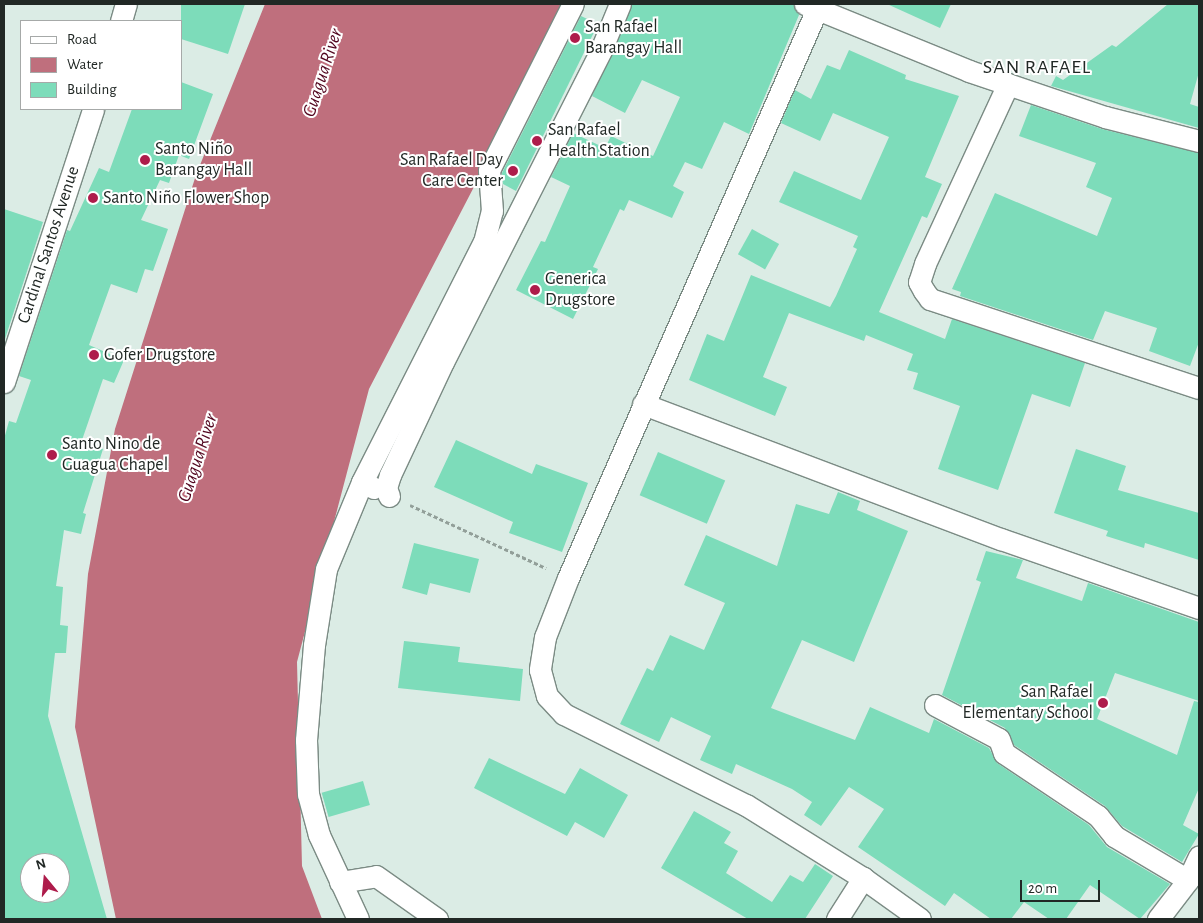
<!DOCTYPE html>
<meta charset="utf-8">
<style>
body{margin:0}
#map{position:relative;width:1203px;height:923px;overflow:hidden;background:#dbece5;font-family:"Alegreya Sans",sans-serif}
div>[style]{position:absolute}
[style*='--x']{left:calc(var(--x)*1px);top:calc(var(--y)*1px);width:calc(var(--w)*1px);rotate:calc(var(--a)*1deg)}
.water>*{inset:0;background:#bf6f7d}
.building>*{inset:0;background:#7ddcba;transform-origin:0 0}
.path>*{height:3px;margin-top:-1.5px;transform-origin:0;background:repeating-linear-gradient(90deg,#929f99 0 4px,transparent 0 6.5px)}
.roads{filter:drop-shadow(1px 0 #7b8b84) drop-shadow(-1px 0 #7b8b84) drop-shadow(0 1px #7b8b84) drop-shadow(0 -1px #7b8b84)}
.minor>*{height:21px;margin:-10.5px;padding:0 10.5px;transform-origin:10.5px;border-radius:10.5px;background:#fff}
.dots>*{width:14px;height:14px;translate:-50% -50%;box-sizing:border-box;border:2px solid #fff;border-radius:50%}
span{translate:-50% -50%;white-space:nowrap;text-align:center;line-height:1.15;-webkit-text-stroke:4px #fff;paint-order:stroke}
.poi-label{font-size:18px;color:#212825}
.left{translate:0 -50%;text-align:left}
.right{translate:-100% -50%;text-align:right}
.street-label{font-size:18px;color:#212825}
.water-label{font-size:19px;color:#51051e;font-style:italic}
.quarter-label{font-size:20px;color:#212825;letter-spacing:1px}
.frame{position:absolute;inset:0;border:5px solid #212825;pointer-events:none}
.legend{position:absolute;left:20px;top:20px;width:162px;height:90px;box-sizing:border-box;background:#fff;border:1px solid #a6a9a8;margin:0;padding:6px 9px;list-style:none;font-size:15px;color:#212825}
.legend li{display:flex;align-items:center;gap:10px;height:25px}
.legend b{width:25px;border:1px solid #a6a9a8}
.north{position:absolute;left:20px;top:853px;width:50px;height:50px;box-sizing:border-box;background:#fff;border:1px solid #a6a9a8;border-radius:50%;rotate:343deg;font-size:14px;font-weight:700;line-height:20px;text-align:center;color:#212825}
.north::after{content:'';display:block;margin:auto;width:18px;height:22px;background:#ae1c4b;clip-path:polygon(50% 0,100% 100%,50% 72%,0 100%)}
.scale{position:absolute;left:1020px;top:880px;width:80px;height:22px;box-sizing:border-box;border:2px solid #212825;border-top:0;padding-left:6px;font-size:15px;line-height:18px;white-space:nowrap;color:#212825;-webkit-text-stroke:4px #fff;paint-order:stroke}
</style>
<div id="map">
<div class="water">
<i style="clip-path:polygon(265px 4px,569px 4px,369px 389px,297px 662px,302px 866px,322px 919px,116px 919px,75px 727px,88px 574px,115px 429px,196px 175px)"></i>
</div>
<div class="building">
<i style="clip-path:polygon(181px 4px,245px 4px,228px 54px,181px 39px)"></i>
<i style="clip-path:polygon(632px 4px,793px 4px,799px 15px,749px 134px,724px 122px,702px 169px,685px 162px,673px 186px,684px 192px,672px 218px,629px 200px,624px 211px,620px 209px,593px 267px,598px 269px,573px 319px,516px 290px,541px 241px,545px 242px,570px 186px,551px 177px,573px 133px,605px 148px,611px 136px,653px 156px,680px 97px,642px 80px,625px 113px,592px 96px)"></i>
<i style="clip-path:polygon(887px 4px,951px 4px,940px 28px)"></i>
<i style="clip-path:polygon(1168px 4px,1199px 4px,1199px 72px,1190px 104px,1199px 107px,1199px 128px,1051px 86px,1056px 76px,1063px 80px,1112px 45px,1116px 47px)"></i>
<i style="clip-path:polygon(581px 16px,598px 24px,516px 191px,503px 184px,502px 173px)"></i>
<i style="clip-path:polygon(849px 50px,906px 75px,905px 79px,959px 96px,925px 177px,942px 184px,927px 218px,922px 216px,879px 312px,945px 339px,952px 319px,1085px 363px,1070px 407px,1032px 394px,998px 490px,938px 469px,960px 406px,913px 389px,918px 373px,907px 370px,913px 354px,866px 335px,864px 341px,789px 313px,763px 377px,787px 387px,775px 416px,689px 380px,707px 334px,724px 341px,751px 275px,830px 307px,836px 296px,857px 249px,853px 247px,858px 236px,779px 202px,794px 171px,861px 200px,889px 137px,833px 113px,820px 141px,781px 123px,795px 90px,811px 99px,827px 65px,840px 70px)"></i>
<i style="clip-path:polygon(evenodd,181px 82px,213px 94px,189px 159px,179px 155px,169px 183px,160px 180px,141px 220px,168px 229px,153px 271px,145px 269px,137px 293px,111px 284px,89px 345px,124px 360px,114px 383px,103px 379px,81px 443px,103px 449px,83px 513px,86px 514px,81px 534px,64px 530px,56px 586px,63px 587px,60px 625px,68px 626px,66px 653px,55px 653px,48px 716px,107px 919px,4px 919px,4px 439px,9px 421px,16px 423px,31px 380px,19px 376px,67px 230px,70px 231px,99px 168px,109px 172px,132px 109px,181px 109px,181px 82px,30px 863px,60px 863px,60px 893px,30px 893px,30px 863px)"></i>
<i style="clip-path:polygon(1031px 105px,1102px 129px,1199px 153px,1199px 342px,1190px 366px,1149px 351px,1157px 328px,1105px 311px,1093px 340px,960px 296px,961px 292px,952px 289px,995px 193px,1097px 236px,1112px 198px,1086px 187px,1096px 163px,1019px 136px)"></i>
<i style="clip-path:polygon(4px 209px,43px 222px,4px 342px)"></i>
<i style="left:752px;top:229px;width:31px;height:29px;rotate:29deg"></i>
<i style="clip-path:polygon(456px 440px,532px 474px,536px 464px,588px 483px,562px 552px,509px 533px,513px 522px,434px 487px)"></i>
<i style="clip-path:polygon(1076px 449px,1126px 466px,1118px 490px,1199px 513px,1199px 560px,1145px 543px,1144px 548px,1106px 536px,1108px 531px,1054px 513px)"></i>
<i style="left:658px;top:452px;width:73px;height:47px;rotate:23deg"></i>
<i style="clip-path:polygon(838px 492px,860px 501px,857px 510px,908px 531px,854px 662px,802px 640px,771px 708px,855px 740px,870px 707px,929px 733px,934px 719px,989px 748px,997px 763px,1089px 825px,1107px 847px,1170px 884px,1140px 919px,1090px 885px,1066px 919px,1049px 919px,1024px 902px,1011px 919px,991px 919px,954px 893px,945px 906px,858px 847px,884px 809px,849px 787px,821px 826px,804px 815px,812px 802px,792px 789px,736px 764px,732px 774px,700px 760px,711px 736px,671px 717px,659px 742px,620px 724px,647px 668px,653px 671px,670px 635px,704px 650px,725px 603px,684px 585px,706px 535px,777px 566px,796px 504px,829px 514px)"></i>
<i style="clip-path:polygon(414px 543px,479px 559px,470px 593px,430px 583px,427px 595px,402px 588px)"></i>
<i style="clip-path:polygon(986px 551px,1023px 560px,1016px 578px,1082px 601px,1088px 583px,1199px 622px,1199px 701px,1115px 673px,1097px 719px,1177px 755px,1194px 701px,1199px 702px,1199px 788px,1183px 825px,1199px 834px,1182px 862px,1122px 826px,1105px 806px,1014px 745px,1005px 728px,942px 695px,981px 582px,976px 580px)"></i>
<i style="clip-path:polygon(404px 641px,460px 647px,458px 662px,523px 669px,520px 701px,398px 688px)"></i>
<i style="clip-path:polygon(489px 758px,565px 794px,580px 768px,628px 795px,604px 838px,575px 822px,567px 836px,474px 788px)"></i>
<i style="left:363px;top:781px;width:25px;height:43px;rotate:74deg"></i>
<i style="clip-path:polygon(694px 811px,731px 832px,724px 843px,738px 851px,726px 873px,772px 902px,790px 875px,803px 882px,815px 864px,833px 876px,805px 919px,748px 919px,661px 868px)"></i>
</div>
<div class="path">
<i style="--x:410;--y:505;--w:150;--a:24.9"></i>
</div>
<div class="roads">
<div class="minor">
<i style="--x:805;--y:4;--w:177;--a:22.2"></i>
<i style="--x:969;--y:71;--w:144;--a:18.7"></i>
<i style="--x:1105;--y:117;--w:97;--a:14.3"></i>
<i style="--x:817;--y:9;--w:621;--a:113.63"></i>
<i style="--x:568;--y:578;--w:63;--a:111.3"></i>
<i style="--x:545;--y:637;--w:33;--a:99"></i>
<i style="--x:540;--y:670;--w:27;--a:75"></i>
<i style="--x:547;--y:696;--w:25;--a:47"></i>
<i style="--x:564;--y:714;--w:203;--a:26.6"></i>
<i style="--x:746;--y:805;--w:138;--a:32"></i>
<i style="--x:863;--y:878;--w:70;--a:35.7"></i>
<i style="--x:121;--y:21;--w:18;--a:-74"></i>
<i style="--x:1008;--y:84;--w:198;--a:114.8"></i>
<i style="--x:925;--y:264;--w:19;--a:108"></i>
<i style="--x:919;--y:282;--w:10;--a:61"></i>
<i style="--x:924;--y:291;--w:10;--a:53"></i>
<i style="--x:930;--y:299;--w:283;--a:18.3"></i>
<i style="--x:4;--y:382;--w:287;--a:-71.9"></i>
<i style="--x:643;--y:404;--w:383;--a:20.7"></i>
<i style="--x:1001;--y:539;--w:210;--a:19.2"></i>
<i style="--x:362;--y:482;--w:269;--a:-63.1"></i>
<i style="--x:484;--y:242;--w:32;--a:-76"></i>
<i style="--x:492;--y:211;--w:41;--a:-94.2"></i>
<i style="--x:489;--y:170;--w:186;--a:-63.2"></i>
<i style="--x:389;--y:496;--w:9;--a:-111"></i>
<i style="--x:386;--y:488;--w:14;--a:-73"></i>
<i style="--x:390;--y:475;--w:125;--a:-64.9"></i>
<i style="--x:443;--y:362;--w:350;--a:-63.1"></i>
<i style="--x:601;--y:50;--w:50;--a:-67.6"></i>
<i style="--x:935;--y:705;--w:72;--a:28"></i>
<i style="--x:999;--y:739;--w:15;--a:70"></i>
<i style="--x:1004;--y:753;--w:113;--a:33.8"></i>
<i style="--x:1098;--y:816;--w:26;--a:51"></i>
<i style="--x:1114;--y:836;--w:86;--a:30.7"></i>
<i style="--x:340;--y:882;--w:36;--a:-9"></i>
<i style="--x:376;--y:876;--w:75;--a:35.2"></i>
<i style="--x:358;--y:919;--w:93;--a:-114.9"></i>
<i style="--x:319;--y:835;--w:42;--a:-105"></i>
<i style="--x:308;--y:794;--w:54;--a:-92.1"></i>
<i style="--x:306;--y:740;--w:95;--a:-85.2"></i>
<i style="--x:314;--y:645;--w:77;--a:-81"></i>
<i style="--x:326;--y:569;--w:94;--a:-67.5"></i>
<i style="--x:362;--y:482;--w:13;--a:27"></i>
<i style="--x:837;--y:919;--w:49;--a:-57.6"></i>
<i style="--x:1158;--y:919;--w:49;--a:-52.4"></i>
<i style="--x:1188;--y:880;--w:26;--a:-65"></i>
</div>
</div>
<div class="dots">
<i style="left:575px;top:38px;background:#ae1c4b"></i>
<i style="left:537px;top:141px;background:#ae1c4b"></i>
<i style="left:145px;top:160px;background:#ae1c4b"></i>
<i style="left:513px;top:171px;background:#ae1c4b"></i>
<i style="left:93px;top:198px;background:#ae1c4b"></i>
<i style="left:535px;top:290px;background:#ae1c4b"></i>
<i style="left:94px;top:355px;background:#ae1c4b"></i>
<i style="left:52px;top:455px;background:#ae1c4b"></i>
<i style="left:1103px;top:703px;background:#ae1c4b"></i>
</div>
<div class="poi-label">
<span class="left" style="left:585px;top:38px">San Rafael<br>Barangay Hall</span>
<span class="left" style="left:548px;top:141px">San Rafael<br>Health Station</span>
<span class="left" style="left:155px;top:160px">Santo Niño<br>Barangay Hall</span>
<span class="right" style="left:503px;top:171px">San Rafael Day<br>Care Center</span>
<span class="left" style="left:103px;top:198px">Santo Niño Flower Shop</span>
<span class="left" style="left:545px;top:290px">Generica<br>Drugstore</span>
<span class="left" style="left:104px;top:355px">Gofer Drugstore</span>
<span class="left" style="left:62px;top:455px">Santo Nino de<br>Guagua Chapel</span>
<span class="right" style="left:1093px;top:703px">San Rafael<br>Elementary School</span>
</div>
<div class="street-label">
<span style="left:49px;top:245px;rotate:-72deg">Cardinal Santos Avenue</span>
</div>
<div class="water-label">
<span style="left:323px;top:73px;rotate:-72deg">Guagua River</span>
<span style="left:198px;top:458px;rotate:-72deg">Guagua River</span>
</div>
<div class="quarter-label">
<span style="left:1037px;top:67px">SAN RAFAEL</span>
</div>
<div class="frame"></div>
<ul class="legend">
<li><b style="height:6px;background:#fff"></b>Road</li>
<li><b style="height:14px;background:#bf6f7d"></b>Water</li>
<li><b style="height:14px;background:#7ddcba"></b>Building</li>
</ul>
<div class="north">N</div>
<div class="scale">20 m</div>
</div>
